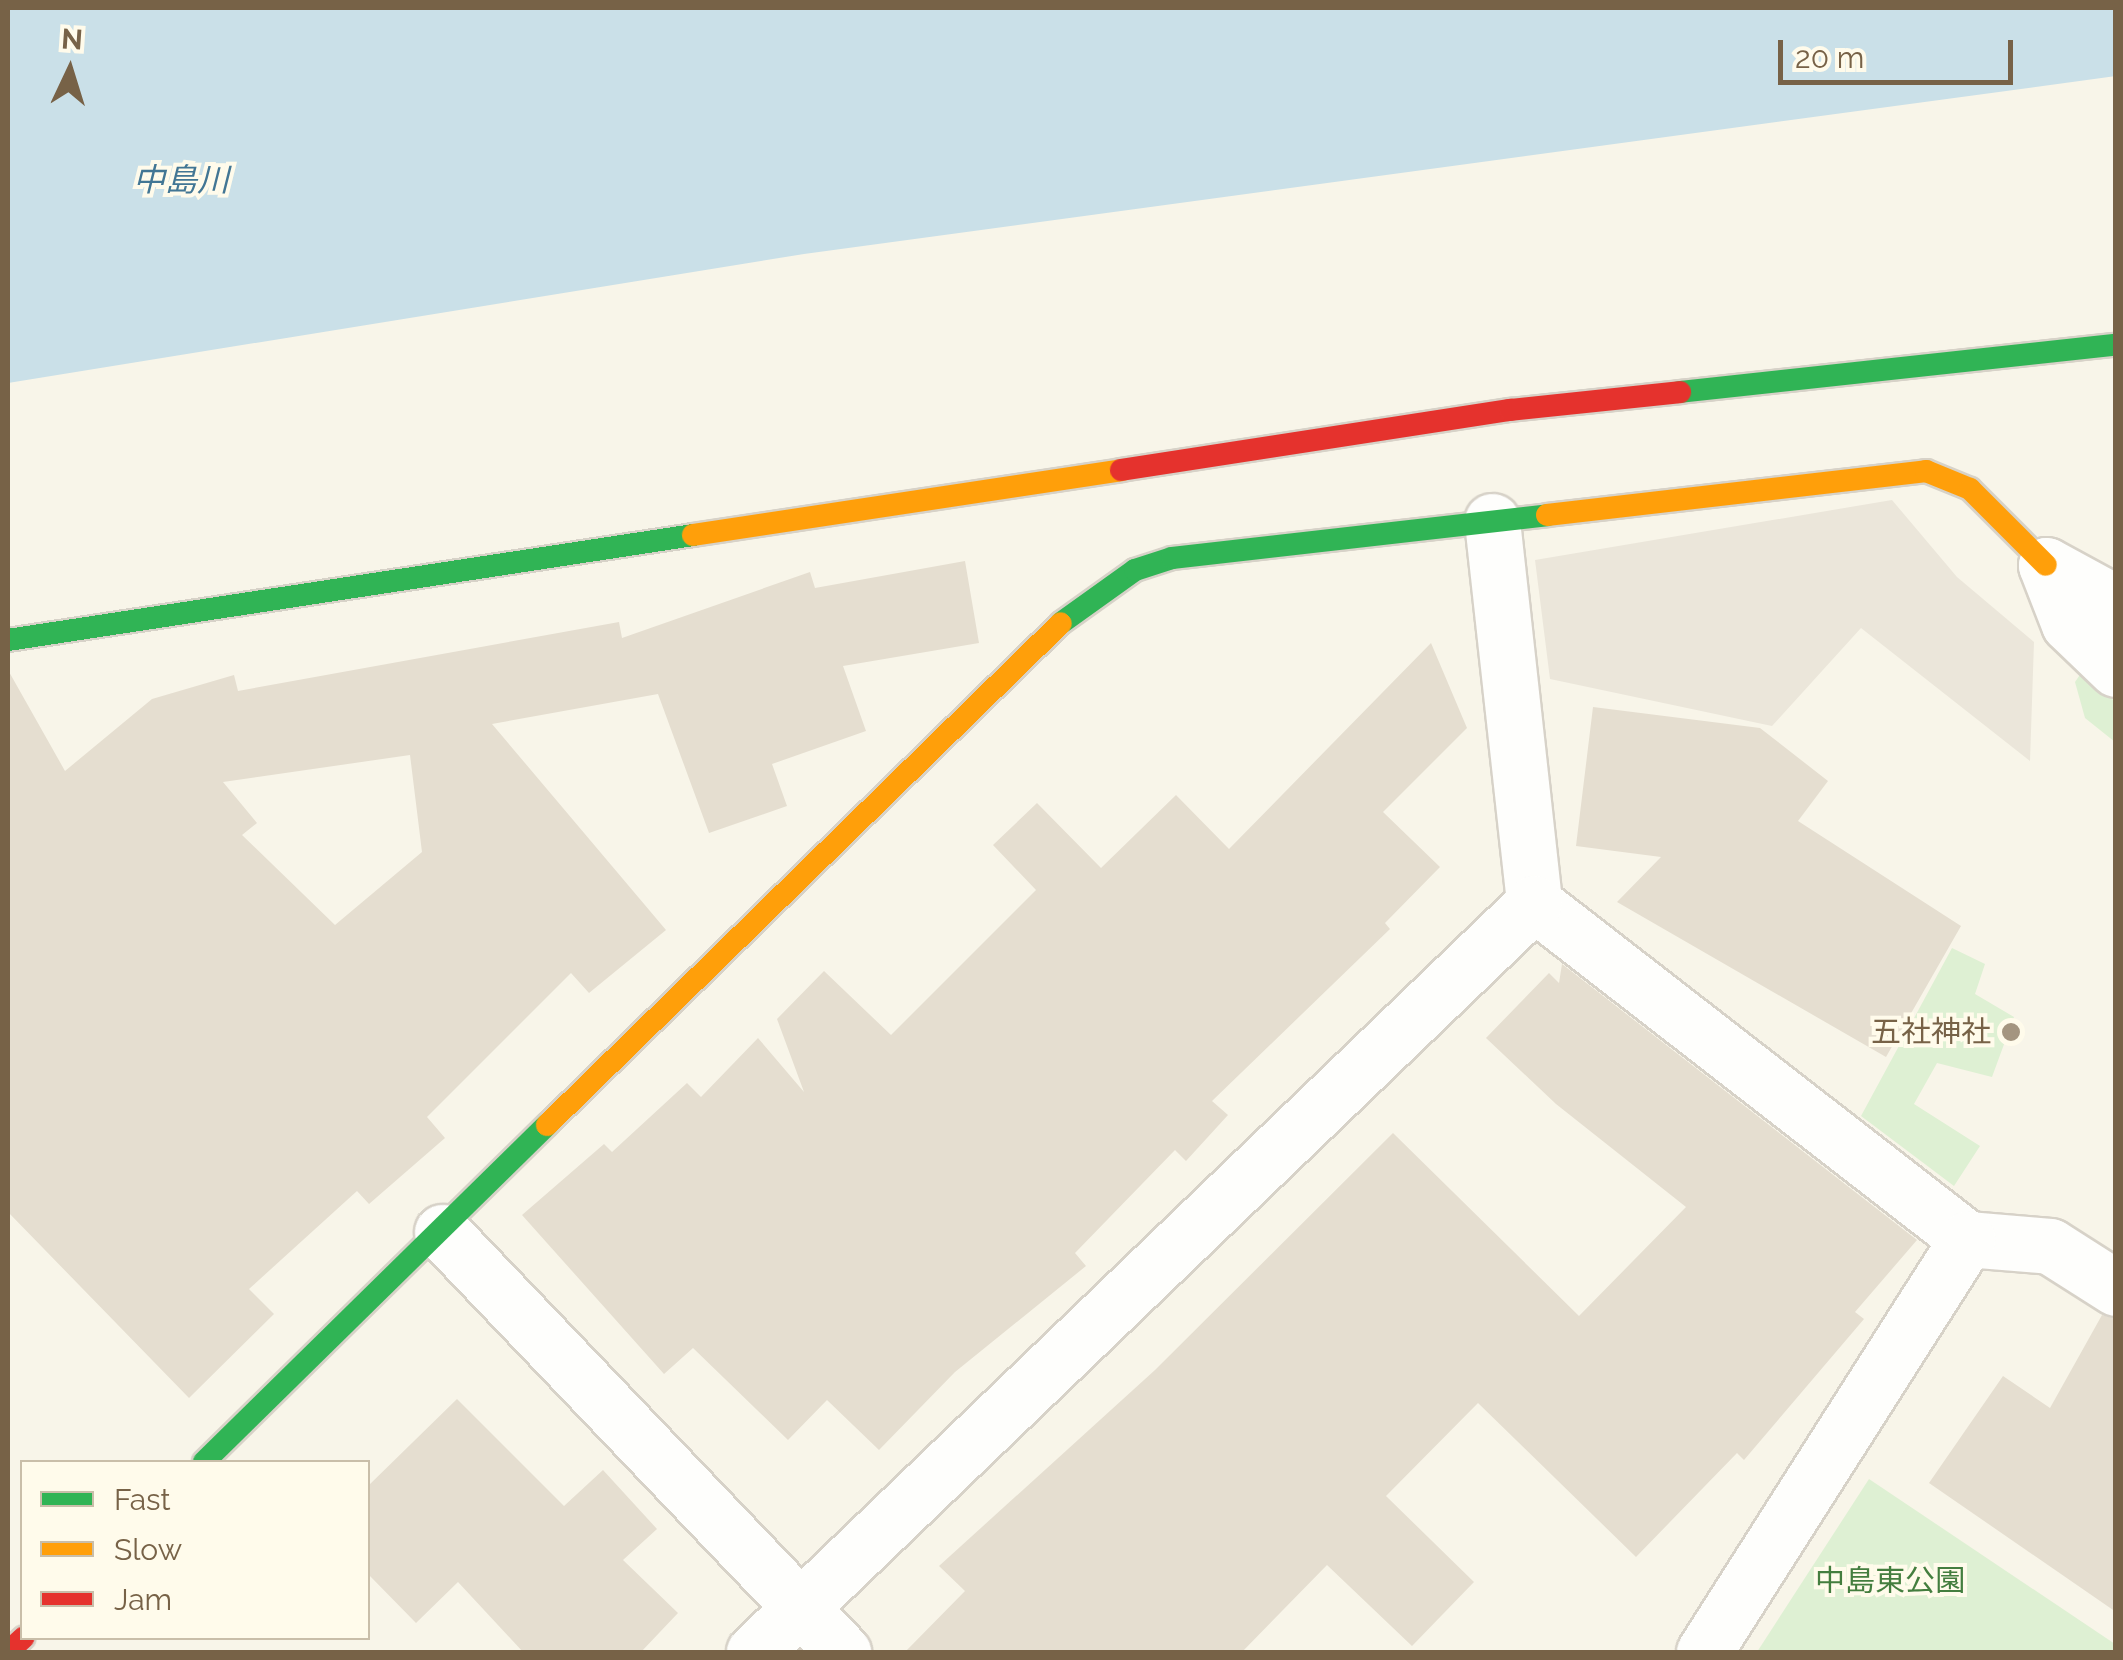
<!DOCTYPE html>
<meta charset="utf-8">
<style>
body{margin:0}
#map{position:relative;width:2123px;height:1660px;overflow:hidden;background:#f8f5e9;font-family:Raleway,"Noto Sans JP",sans-serif}
div>[style]{position:absolute}
[style*='--x']{left:calc(var(--x)*1px);top:calc(var(--y)*1px);width:calc(var(--w)*1px);rotate:calc(var(--a)*1deg)}
.industrial>*{inset:0;background:#ebe6da}
.green>*{inset:0;background:#def0d3}
.water>*{inset:0;background:#cae0e8}
.building>*{inset:0;background:#e5ded0}
.roads{filter:drop-shadow(2px 0 #d7d2c8) drop-shadow(-2px 0 #d7d2c8) drop-shadow(0 2px #d7d2c8) drop-shadow(0 -2px #d7d2c8)}
.street>*{height:55px;margin:-27.5px;padding:0 27.5px;transform-origin:27.5px;border-radius:27.5px;background:#fefefc}
.fast>*{height:22px;margin:-11px;padding:0 11px;transform-origin:11px;border-radius:11px;background:#30b455}
.slow>*{height:22px;margin:-11px;padding:0 11px;transform-origin:11px;border-radius:11px;background:#ff9f0a}
.jam>*{height:22px;margin:-11px;padding:0 11px;transform-origin:11px;border-radius:11px;background:#e5322d}
.dots>*{width:28px;height:28px;translate:-50% -50%;box-sizing:border-box;border:5px solid #fffbeb;border-radius:50%}
span{translate:-50% -50%;white-space:nowrap;text-align:center;line-height:1.15;-webkit-text-stroke:8px #fffbeb;paint-order:stroke}
.poi-label{font-size:30px;color:#776247}
.right{translate:-100% -50%;text-align:right}
.park-label{font-size:30px;color:#447e3f}
.water-label{font-size:32px;color:#427694;font-style:italic}
.frame{position:absolute;inset:0;border:10px solid #776247;pointer-events:none}
.legend{position:absolute;left:20px;top:1460px;width:350px;height:180px;box-sizing:border-box;background:#fffbeb;border:2px solid #c9bea9;margin:0;padding:12px 18px;list-style:none;font-size:30px;color:#776247}
.legend li{display:flex;align-items:center;gap:20px;height:50px}
.legend b{width:50px;border:2px solid #c9bea9}
.north{position:absolute;left:20px;top:20px;width:100px;height:100px;-webkit-text-stroke:8px #fffbeb;paint-order:stroke;rotate:4deg;font-size:28px;font-weight:700;line-height:40px;text-align:center;color:#776247}
.north::after{content:'';display:block;margin:auto;width:35px;height:45px;background:#776247;clip-path:polygon(50% 0,100% 100%,50% 72%,0 100%)}
.scale{position:absolute;left:1778px;top:40px;width:235px;height:45px;box-sizing:border-box;border:5px solid #776247;border-top:0;padding-left:12px;font-size:30px;line-height:35px;white-space:nowrap;color:#776247;-webkit-text-stroke:8px #fffbeb;paint-order:stroke}
</style>
<div id="map">
<div class="industrial">
<i style="clip-path:polygon(1892px 500px,1957px 577px,2034px 642px,2030px 761px,1861px 628px,1772px 726px,1550px 679px,1535px 560px)"></i>
</div>
<div class="green">
<i style="clip-path:polygon(2084px 669px,2115px 702px,2115px 742px,2085px 718px,2075px 682px)"></i>
<i style="clip-path:polygon(1952px 948px,1985px 964px,1975px 994px,2014px 1017px,1992px 1077px,1937px 1063px,1914px 1104px,1980px 1146px,1954px 1186px,1861px 1116px)"></i>
<i style="clip-path:polygon(1869px 1479px,2115px 1644px,2115px 1652px,1757px 1652px)"></i>
</div>
<div class="water">
<i style="clip-path:polygon(8px 8px,2115px 8px,2116px 76px,804px 254px,8px 383px)"></i>
</div>
<div class="building">
<i style="clip-path:polygon(evenodd,965px 561px,979px 643px,843px 666px,866px 731px,772px 764px,787px 806px,709px 833px,658px 694px,492px 724px,666px 930px,589px 993px,571px 973px,427px 1117px,445px 1138px,369px 1204px,357px 1191px,249px 1289px,274px 1314px,189px 1398px,8px 1212px,8px 670px,65px 771px,152px 699px,234px 675px,238px 691px,619px 622px,622px 638px,810px 572px,815px 588px,965px 561px,410px 755px,422px 852px,335px 925px,242px 835px,257px 823px,223px 782px,410px 755px)"></i>
<i style="clip-path:polygon(1431px 643px,1467px 728px,1383px 812px,1440px 867px,1385px 923px,1390px 929px,1212px 1101px,1228px 1115px,1186px 1161px,1175px 1150px,1075px 1253px,1086px 1266px,955px 1372px,879px 1450px,827px 1400px,788px 1440px,693px 1348px,664px 1374px,522px 1215px,604px 1144px,612px 1152px,687px 1083px,701px 1097px,758px 1038px,804px 1092px,777px 1019px,824px 971px,891px 1035px,1036px 890px,993px 845px,1037px 803px,1101px 868px,1176px 795px,1229px 849px)"></i>
<i style="clip-path:polygon(1593px 707px,1760px 728px,1828px 781px,1798px 821px,1961px 926px,1886px 1057px,1617px 902px,1661px 857px,1576px 846px)"></i>
<i style="clip-path:polygon(1562px 964px,1917px 1240px,1855px 1312px,1864px 1319px,1744px 1460px,1737px 1453px,1636px 1557px,1478px 1403px,1386px 1496px,1474px 1582px,1412px 1646px,1327px 1565px,1242px 1652px,905px 1652px,965px 1591px,939px 1566px,1155px 1370px,1393px 1133px,1579px 1316px,1686px 1207px,1556px 1104px,1486px 1038px,1549px 973px,1559px 983px)"></i>
<i style="clip-path:polygon(2102px 1315px,2116px 1319px,2116px 1612px,1929px 1483px,2003px 1376px,2050px 1408px)"></i>
<i style="clip-path:polygon(457px 1399px,564px 1506px,603px 1470px,657px 1529px,623px 1560px,678px 1613px,641px 1652px,523px 1652px,458px 1582px,416px 1623px,368px 1574px,368px 1486px)"></i>
</div>
<div class="roads">
<div class="street">
<i style="--x:1492;--y:521;--w:384;--a:83.7"></i>
<i style="--x:1534;--y:903;--w:548;--a:37.81"></i>
<i style="--x:1967;--y:1239;--w:83;--a:4.8"></i>
<i style="--x:2050;--y:1246;--w:78;--a:32.5"></i>
<i style="--x:2046;--y:565;--w:63;--a:68.7"></i>
<i style="--x:2069;--y:624;--w:65;--a:43.8"></i>
<i style="--x:2046;--y:565;--w:80;--a:28.5"></i>
<i style="--x:442;--y:1232;--w:581;--a:46.33"></i>
<i style="--x:754;--y:1652;--w:1081;--a:-43.84"></i>
<i style="--x:1704;--y:1652;--w:490;--a:-57.5"></i>
</div>
<div class="fast">
<i style="--x:1680;--y:392;--w:439;--a:-6.2"></i>
<i style="--x:1061;--y:623;--w:91;--a:-35.6"></i>
<i style="--x:1135;--y:570;--w:39;--a:-18"></i>
<i style="--x:1172;--y:558;--w:377;--a:-6.5"></i>
<i style="--x:8;--y:640;--w:693;--a:-8.71"></i>
<i style="--x:204;--y:1462;--w:481;--a:-44.5"></i>
</div>
<div class="slow">
<i style="--x:1547;--y:515;--w:382;--a:-6.6"></i>
<i style="--x:1926;--y:471;--w:48;--a:22.2"></i>
<i style="--x:1970;--y:489;--w:107;--a:45"></i>
<i style="--x:693;--y:535;--w:433;--a:-8.6"></i>
<i style="--x:547;--y:1125;--w:718;--a:-44.32"></i>
</div>
<div class="jam">
<i style="--x:1121;--y:470;--w:394;--a:-8.8"></i>
<i style="--x:1510;--y:410;--w:171;--a:-6"></i>
<i style="--x:8;--y:1652;--w:21;--a:-43"></i>
</div>
</div>
<div class="dots">
<i style="left:2011px;top:1032px;background:#a49580"></i>
</div>
<div class="poi-label">
<span class="right" style="left:1991px;top:1032px">五社神社</span>
</div>
<div class="park-label">
<span style="left:1890px;top:1581px">中島東公園</span>
</div>
<div class="water-label">
<span style="left:181px;top:180px">中島川</span>
</div>
<div class="frame"></div>
<ul class="legend">
<li><b style="height:12px;background:#30b455"></b>Fast</li>
<li><b style="height:12px;background:#ff9f0a"></b>Slow</li>
<li><b style="height:12px;background:#e5322d"></b>Jam</li>
</ul>
<div class="north">N</div>
<div class="scale">20 m</div>
</div>
